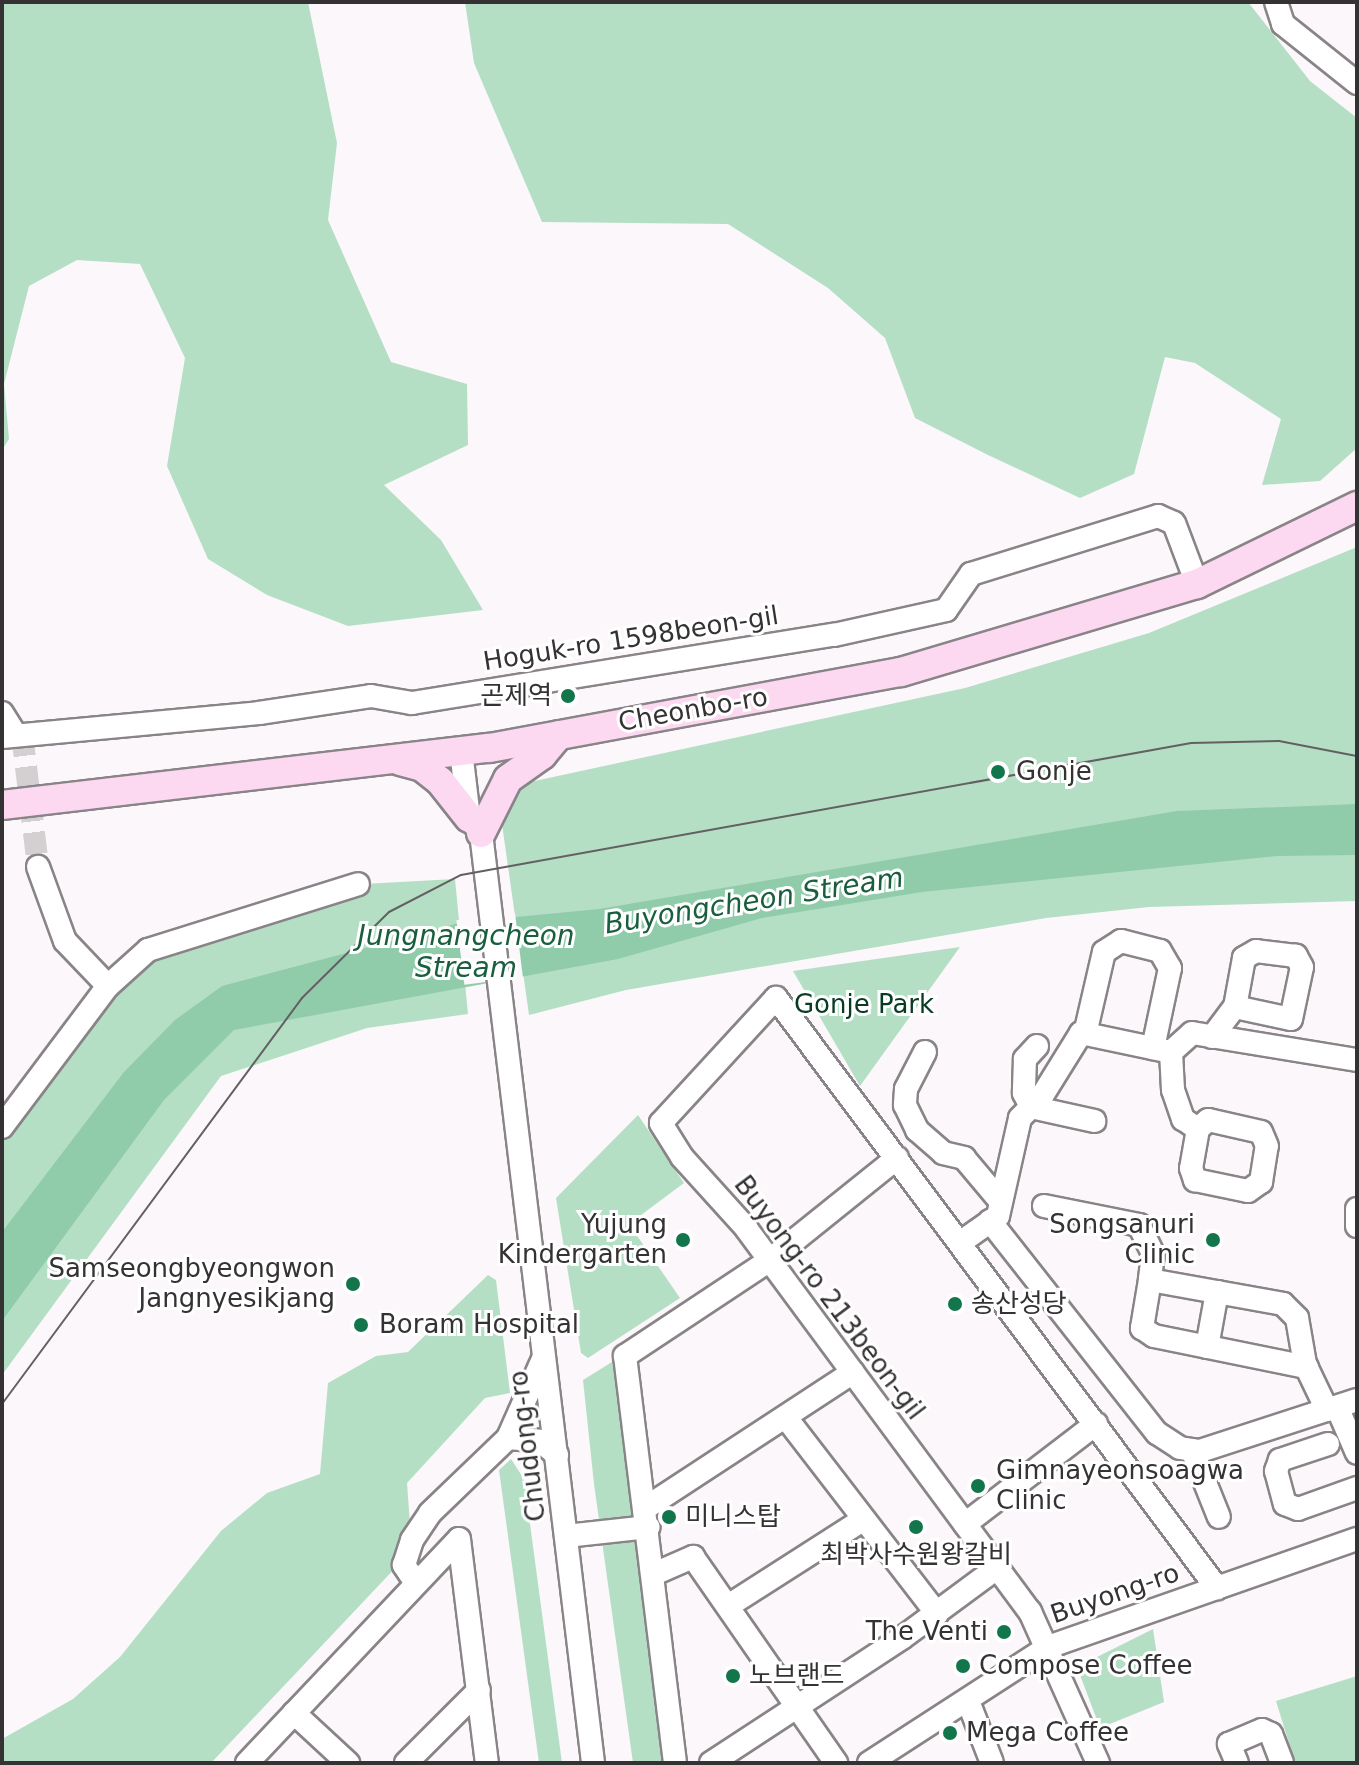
<!DOCTYPE html>
<meta charset="utf-8">
<style>
body{margin:0}
#map{position:relative;width:1359px;height:1765px;overflow:hidden;background:#fcf7fa;font-family:"DejaVu Sans","Noto Sans KR",sans-serif}
div>[style]{position:absolute}
[style*='--x']{left:calc(var(--x)*1px);top:calc(var(--y)*1px);width:calc(var(--w)*1px);rotate:calc(var(--a)*1deg)}
.green>*{inset:0;background:#b4dfc5}
.water>*{inset:0;background:#90ccaa}
.pier>*{inset:0;background:#fcf7fa;transform-origin:0 0}
.minor-tunnel>*{height:22px;margin-top:-11px;transform-origin:0;background:repeating-linear-gradient(90deg,#d4d0d2 0 22px,transparent 0 33px)}
.roads{filter:drop-shadow(2px 0 #898487) drop-shadow(-2px 0 #898487) drop-shadow(0 2px #898487) drop-shadow(0 -2px #898487)}
.minor>*{height:22px;margin:-11px;padding:0 11px;transform-origin:11px;border-radius:11px;background:#fff}
.major>*{height:28px;margin:-14px;padding:0 14px;transform-origin:14px;border-radius:14px;background:#fdd9f1}
.tram>*{height:2px;margin:-1px;padding:0 1px;transform-origin:1px;border-radius:1px;background:#636062}
.dots>*{width:22px;height:22px;translate:-50% -50%;box-sizing:border-box;border:4px solid #fff;border-radius:50%}
span{translate:-50% -50%;white-space:nowrap;text-align:center;line-height:1.15;-webkit-text-stroke:6px #fff;paint-order:stroke}
.street-label{font-size:26px;color:#343233}
.poi-label{font-size:26px;color:#343233}
.right{translate:-100% -50%;text-align:right}
.left{translate:0 -50%;text-align:left}
.park-label{font-size:26px;color:#083a24}
.water-label{font-size:28px;color:#195e3e;font-style:italic}
.frame{position:absolute;inset:0;border:4px solid #343233;pointer-events:none}
</style>
<div id="map">
<div class="green">
<i style="clip-path:polygon(2px 2px,308px 2px,337px 143px,328px 220px,391px 362px,467px 384px,468px 445px,384px 485px,441px 540px,483px 610px,348px 626px,267px 595px,208px 559px,167px 466px,185px 358px,140px 264px,77px 260px,29px 286px,4px 384px,9px 439px,2px 450px)"></i>
<i style="clip-path:polygon(465px 2px,1248px 2px,1310px 81px,1357px 118px,1357px 448px,1320px 481px,1262px 485px,1281px 419px,1195px 363px,1165px 357px,1134px 474px,1080px 498px,988px 455px,915px 418px,885px 338px,828px 288px,728px 224px,542px 222px,474px 63px)"></i>
<i style="clip-path:polygon(1357px 547px,1357px 901px,1149px 907px,1046px 918px,626px 990px,529px 1015px,500px 810px,513px 792px,530px 782px,965px 688px,1149px 633px)"></i>
<i style="clip-path:polygon(455px 879px,468px 1014px,367px 1028px,221px 1076px,2px 1375px,2px 1135px,106px 997px,150px 953px,363px 884px)"></i>
<i style="clip-path:polygon(960px 947px,860px 1086px,793px 971px)"></i>
<i style="clip-path:polygon(638px 1115px,684px 1183px,629px 1224px,680px 1298px,588px 1358px,581px 1353px,556px 1198px)"></i>
<i style="clip-path:polygon(488px 1275px,496px 1280px,510px 1393px,485px 1398px,407px 1483px,410px 1524px,398px 1565px,211px 1763px,2px 1763px,2px 1739px,73px 1699px,120px 1657px,221px 1531px,267px 1493px,320px 1474px,328px 1383px,376px 1356px,408px 1352px)"></i>
<i style="clip-path:polygon(620px 1357px,669px 1763px,633px 1763px,594px 1484px,583px 1380px)"></i>
<i style="clip-path:polygon(511px 1459px,524px 1479px,562px 1763px,539px 1763px,499px 1470px)"></i>
<i style="clip-path:polygon(1153px 1629px,1164px 1702px,1100px 1728px,1077px 1667px)"></i>
<i style="clip-path:polygon(1357px 1676px,1357px 1763px,1295px 1763px,1276px 1701px)"></i>
</div>
<div class="water">
<i style="clip-path:polygon(1357px 804px,1357px 855px,1277px 856px,922px 892px,762px 918px,618px 959px,234px 1030px,164px 1100px,2px 1321px,2px 1232px,124px 1072px,175px 1020px,222px 986px,463px 922px,599px 909px,1177px 811px)"></i>
</div>
<div class="pier">
<i style="left:515px;top:913px;width:65px;height:59px;rotate:83deg"></i>
</div>
<div class="minor-tunnel">
<i style="--x:22;--y:734;--w:134;--a:83.1"></i>
</div>
<div class="roads">
<div class="minor">
<i style="--x:1276;--y:2;--w:23;--a:72"></i>
<i style="--x:1283;--y:24;--w:95;--a:38.6"></i>
<i style="--x:2;--y:713;--w:25;--a:58"></i>
<i style="--x:2;--y:737;--w:258;--a:-5.3"></i>
<i style="--x:259;--y:713;--w:113;--a:-8.6"></i>
<i style="--x:371;--y:696;--w:42;--a:9.7"></i>
<i style="--x:412;--y:703;--w:427;--a:-9.2"></i>
<i style="--x:834;--y:635;--w:115;--a:-12.6"></i>
<i style="--x:946;--y:610;--w:44;--a:-55.2"></i>
<i style="--x:971;--y:574;--w:196;--a:-17.2"></i>
<i style="--x:1158;--y:516;--w:17;--a:24"></i>
<i style="--x:1174;--y:523;--w:65;--a:69.3"></i>
<i style="--x:461;--y:751;--w:67;--a:83.2"></i>
<i style="--x:469;--y:818;--w:19;--a:51"></i>
<i style="--x:481;--y:833;--w:937;--a:83.13"></i>
<i style="--x:108;--y:986;--w:54;--a:-42"></i>
<i style="--x:148;--y:950;--w:220;--a:-17.4"></i>
<i style="--x:1085;--y:1034;--w:84;--a:-77"></i>
<i style="--x:1104;--y:952;--w:20;--a:-33"></i>
<i style="--x:1121;--y:941;--w:40;--a:14.4"></i>
<i style="--x:1160;--y:951;--w:20;--a:60"></i>
<i style="--x:1170;--y:968;--w:82;--a:102"></i>
<i style="--x:1212;--y:1037;--w:38;--a:-53"></i>
<i style="--x:1235;--y:1007;--w:57;--a:12.1"></i>
<i style="--x:1291;--y:1019;--w:53;--a:-78.1"></i>
<i style="--x:1302;--y:967;--w:13;--a:-119"></i>
<i style="--x:1296;--y:956;--w:40;--a:-172.9"></i>
<i style="--x:1256;--y:951;--w:14;--a:150"></i>
<i style="--x:1244;--y:958;--w:50;--a:100.4"></i>
<i style="--x:1037;--y:1046;--w:18;--a:133"></i>
<i style="--x:1025;--y:1059;--w:34;--a:92"></i>
<i style="--x:1024;--y:1093;--w:16;--a:63"></i>
<i style="--x:1031;--y:1107;--w:65;--a:12.5"></i>
<i style="--x:925;--y:1052;--w:42;--a:117.2"></i>
<i style="--x:906;--y:1089;--w:16;--a:94"></i>
<i style="--x:905;--y:1105;--w:28;--a:64"></i>
<i style="--x:917;--y:1130;--w:35;--a:41"></i>
<i style="--x:943;--y:1153;--w:22;--a:13"></i>
<i style="--x:964;--y:1158;--w:57;--a:49.9"></i>
<i style="--x:1171;--y:1052;--w:38;--a:87"></i>
<i style="--x:1173;--y:1090;--w:31;--a:71"></i>
<i style="--x:1183;--y:1119;--w:18;--a:34"></i>
<i style="--x:1198;--y:1129;--w:40;--a:100"></i>
<i style="--x:1191;--y:1168;--w:13;--a:72"></i>
<i style="--x:1195;--y:1180;--w:54;--a:11.7"></i>
<i style="--x:1248;--y:1191;--w:16;--a:-35"></i>
<i style="--x:1261;--y:1182;--w:36;--a:-81"></i>
<i style="--x:1267;--y:1146;--w:15;--a:-113"></i>
<i style="--x:1261;--y:1132;--w:54;--a:-167.2"></i>
<i style="--x:1208;--y:1120;--w:13;--a:138"></i>
<i style="--x:2;--y:1127;--w:176;--a:-53.1"></i>
<i style="--x:108;--y:986;--w:62;--a:-133.7"></i>
<i style="--x:65;--y:941;--w:79;--a:-110"></i>
<i style="--x:1044;--y:1206;--w:97;--a:11.3"></i>
<i style="--x:1139;--y:1225;--w:32;--a:64"></i>
<i style="--x:1153;--y:1254;--w:26;--a:97"></i>
<i style="--x:1150;--y:1280;--w:135;--a:10.2"></i>
<i style="--x:1283;--y:1304;--w:20;--a:45"></i>
<i style="--x:1297;--y:1318;--w:47;--a:80.1"></i>
<i style="--x:1305;--y:1364;--w:51;--a:64.4"></i>
<i style="--x:1357;--y:1209;--w:17;--a:90"></i>
<i style="--x:990;--y:1221;--w:270;--a:51.8"></i>
<i style="--x:1157;--y:1433;--w:27;--a:33"></i>
<i style="--x:1180;--y:1448;--w:20;--a:9"></i>
<i style="--x:1200;--y:1451;--w:165;--a:-18"></i>
<i style="--x:961;--y:1242;--w:45;--a:-35.1"></i>
<i style="--x:998;--y:1216;--w:100;--a:-77.3"></i>
<i style="--x:1020;--y:1118;--w:31;--a:-45"></i>
<i style="--x:1042;--y:1096;--w:74;--a:-58.2"></i>
<i style="--x:1081;--y:1033;--w:92;--a:11.9"></i>
<i style="--x:1171;--y:1052;--w:28;--a:-42"></i>
<i style="--x:1192;--y:1033;--w:167;--a:9.3"></i>
<i style="--x:1150;--y:1280;--w:49;--a:99.5"></i>
<i style="--x:1142;--y:1328;--w:14;--a:34"></i>
<i style="--x:1154;--y:1336;--w:156;--a:11.5"></i>
<i style="--x:1207;--y:1347;--w:56;--a:-79.7"></i>
<i style="--x:1337;--y:1407;--w:50;--a:66.5"></i>
<i style="--x:787;--y:1419;--w:246;--a:52.4"></i>
<i style="--x:508;--y:1438;--w:32;--a:5"></i>
<i style="--x:540;--y:1441;--w:22;--a:39"></i>
<i style="--x:1328;--y:1444;--w:51;--a:161.6"></i>
<i style="--x:1280;--y:1460;--w:12;--a:110"></i>
<i style="--x:1276;--y:1471;--w:34;--a:75"></i>
<i style="--x:1285;--y:1504;--w:14;--a:21"></i>
<i style="--x:1298;--y:1509;--w:63;--a:-19.6"></i>
<i style="--x:1192;--y:1450;--w:72;--a:68.1"></i>
<i style="--x:647;--y:1507;--w:246;--a:-33.2"></i>
<i style="--x:965;--y:1524;--w:165;--a:-37.4"></i>
<i style="--x:566;--y:1536;--w:83;--a:-6.2"></i>
<i style="--x:459;--y:1539;--w:226;--a:82.9"></i>
<i style="--x:654;--y:1574;--w:43;--a:-23.6"></i>
<i style="--x:693;--y:1557;--w:251;--a:55.2"></i>
<i style="--x:416;--y:1583;--w:22;--a:-124"></i>
<i style="--x:404;--y:1565;--w:26;--a:-72"></i>
<i style="--x:412;--y:1540;--w:32;--a:-56"></i>
<i style="--x:430;--y:1513;--w:108;--a:-43.9"></i>
<i style="--x:508;--y:1438;--w:86;--a:-66.1"></i>
<i style="--x:728;--y:1606;--w:158;--a:-32.6"></i>
<i style="--x:968;--y:1701;--w:66;--a:68.8"></i>
<i style="--x:294;--y:1713;--w:74;--a:42.8"></i>
<i style="--x:247;--y:1763;--w:308;--a:-46.6"></i>
<i style="--x:406;--y:1763;--w:103;--a:-45"></i>
<i style="--x:675;--y:1763;--w:410;--a:-97"></i>
<i style="--x:625;--y:1356;--w:174;--a:-33.5"></i>
<i style="--x:770;--y:1260;--w:163;--a:-38.8"></i>
<i style="--x:711;--y:1763;--w:228;--a:-33.2"></i>
<i style="--x:902;--y:1638;--w:118;--a:-36.4"></i>
<i style="--x:869;--y:1763;--w:213;--a:-32.9"></i>
<i style="--x:1048;--y:1647;--w:327;--a:-19.3"></i>
<i style="--x:1098;--y:1763;--w:166;--a:-114.2"></i>
<i style="--x:1030;--y:1612;--w:476;--a:-126.5"></i>
<i style="--x:747;--y:1229;--w:97;--a:-132.1"></i>
<i style="--x:682;--y:1157;--w:40;--a:-122"></i>
<i style="--x:661;--y:1123;--w:170;--a:-47.4"></i>
<i style="--x:776;--y:998;--w:737;--a:53.22"></i>
<i style="--x:1237;--y:1763;--w:21;--a:-113"></i>
<i style="--x:1229;--y:1744;--w:36;--a:-23"></i>
<i style="--x:1262;--y:1730;--w:10;--a:24"></i>
<i style="--x:1271;--y:1734;--w:31;--a:69"></i>
</div>
<div class="major">
<i style="--x:400;--y:761;--w:23;--a:15"></i>
<i style="--x:422;--y:767;--w:23;--a:38"></i>
<i style="--x:440;--y:781;--w:47;--a:51.9"></i>
<i style="--x:2;--y:805;--w:491;--a:-6.7"></i>
<i style="--x:490;--y:748;--w:418;--a:-10.5"></i>
<i style="--x:901;--y:672;--w:309;--a:-16.6"></i>
<i style="--x:1197;--y:584;--w:178;--a:-26"></i>
<i style="--x:481;--y:833;--w:60;--a:-63.4"></i>
<i style="--x:508;--y:779;--w:42;--a:-35.2"></i>
<i style="--x:542;--y:755;--w:26;--a:-50"></i>
</div>
</div>
<div class="tram">
<i style="--x:2;--y:1404;--w:505;--a:-53.54"></i>
<i style="--x:302;--y:998;--w:122;--a:-44.7"></i>
<i style="--x:389;--y:912;--w:81;--a:-27.2"></i>
<i style="--x:461;--y:875;--w:742;--a:-10.25"></i>
<i style="--x:1191;--y:743;--w:88;--a:-1.3"></i>
<i style="--x:1279;--y:741;--w:79;--a:10.9"></i>
</div>
<div class="dots">
<i style="left:568px;top:696px;background:#13754b"></i>
<i style="left:998px;top:772px;background:#13754b"></i>
<i style="left:683px;top:1240px;background:#13754b"></i>
<i style="left:1213px;top:1240px;background:#13754b"></i>
<i style="left:353px;top:1284px;background:#13754b"></i>
<i style="left:955px;top:1304px;background:#13754b"></i>
<i style="left:361px;top:1325px;background:#13754b"></i>
<i style="left:978px;top:1486px;background:#13754b"></i>
<i style="left:669px;top:1517px;background:#13754b"></i>
<i style="left:916px;top:1527px;background:#13754b"></i>
<i style="left:1004px;top:1632px;background:#13754b"></i>
<i style="left:963px;top:1666px;background:#13754b"></i>
<i style="left:733px;top:1676px;background:#13754b"></i>
<i style="left:950px;top:1733px;background:#13754b"></i>
</div>
<div class="street-label">
<span style="left:631px;top:639px;rotate:-9deg">Hoguk-ro 1598beon-gil</span>
<span style="left:693px;top:710px;rotate:-10deg">Cheonbo-ro</span>
<span style="left:829px;top:1298px;rotate:53deg">Buyong-ro 213beon-gil</span>
<span style="left:528px;top:1446px;rotate:-97deg">Chudong-ro</span>
<span style="left:1115px;top:1594px;rotate:-19deg">Buyong-ro</span>
</div>
<div class="poi-label">
<span class="right" style="left:552px;top:696px">곤제역</span>
<span class="left" style="left:1016px;top:772px">Gonje</span>
<span class="right" style="left:667px;top:1240px">Yujung<br>Kindergarten</span>
<span class="right" style="left:1195px;top:1240px">Songsanuri<br>Clinic</span>
<span class="right" style="left:335px;top:1284px">Samseongbyeongwon<br>Jangnyesikjang</span>
<span class="left" style="left:971px;top:1304px">송산성당</span>
<span class="left" style="left:379px;top:1325px">Boram Hospital</span>
<span class="left" style="left:996px;top:1486px">Gimnayeonsoagwa<br>Clinic</span>
<span class="left" style="left:685px;top:1517px">미니스탑</span>
<span style="left:916px;top:1555px">최박사수원왕갈비</span>
<span class="right" style="left:988px;top:1632px">The Venti</span>
<span class="left" style="left:979px;top:1666px">Compose Coffee</span>
<span class="left" style="left:749px;top:1676px">노브랜드</span>
<span class="left" style="left:966px;top:1733px">Mega Coffee</span>
</div>
<div class="park-label">
<span style="left:864px;top:1005px">Gonje Park</span>
</div>
<div class="water-label">
<span style="left:754px;top:901px;rotate:-9deg">Buyongcheon Stream</span>
<span style="left:466px;top:952px">Jungnangcheon<br>Stream</span>
</div>
<div class="frame"></div>
</div>
